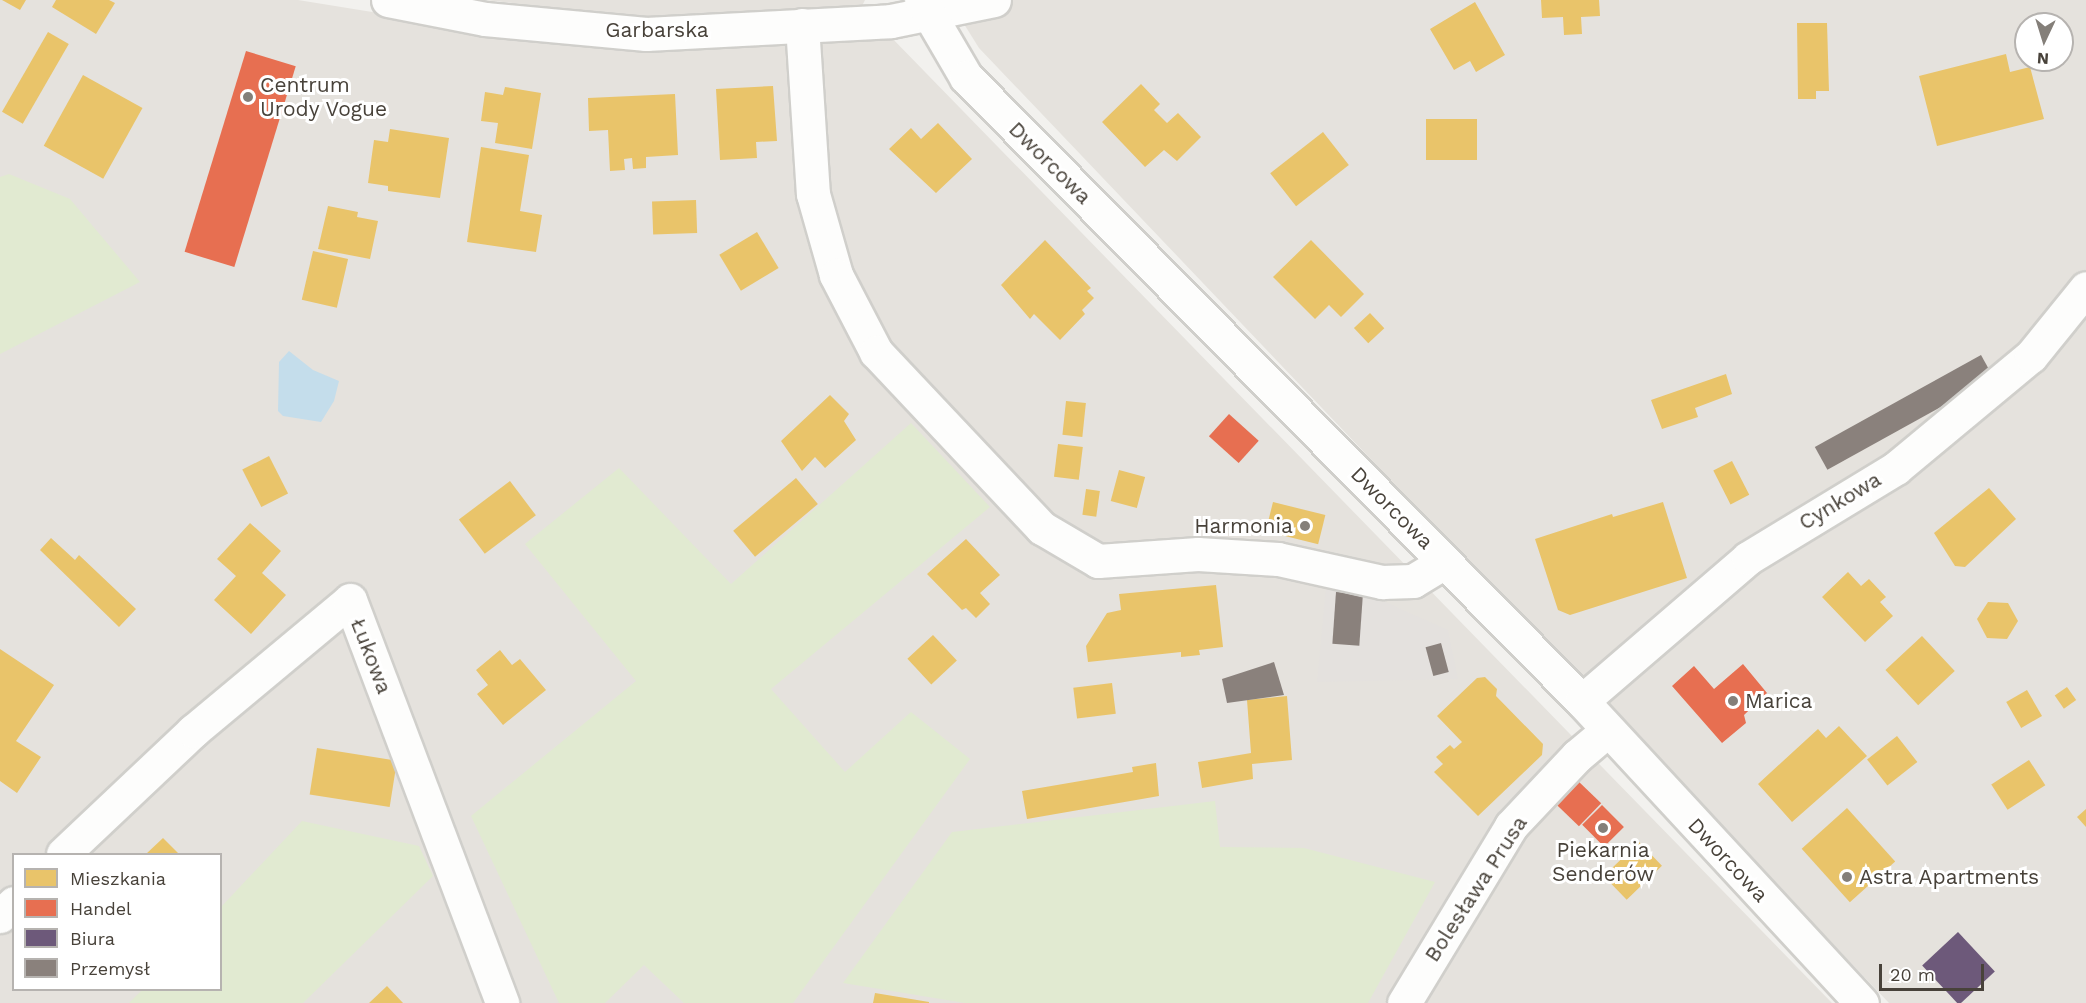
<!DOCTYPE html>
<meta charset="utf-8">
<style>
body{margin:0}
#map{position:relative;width:2086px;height:1003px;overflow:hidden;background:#f2f1ee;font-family:"Work Sans",sans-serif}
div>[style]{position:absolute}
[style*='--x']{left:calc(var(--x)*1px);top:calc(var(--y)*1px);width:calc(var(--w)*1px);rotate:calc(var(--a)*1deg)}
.residential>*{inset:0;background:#e5e2dd}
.industrial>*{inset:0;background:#e4e1de}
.green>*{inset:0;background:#e1ead1}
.water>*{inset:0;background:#c4ddeb}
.homes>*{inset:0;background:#e9c46a;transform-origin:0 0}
.shops>*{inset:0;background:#e76f51;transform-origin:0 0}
.offices>*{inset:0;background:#6d597a;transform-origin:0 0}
.industry>*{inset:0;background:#8a817c;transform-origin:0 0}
.roads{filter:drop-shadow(2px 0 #d0cfcb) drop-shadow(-2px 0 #d0cfcb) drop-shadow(0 2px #d0cfcb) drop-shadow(0 -2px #d0cfcb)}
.minor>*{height:33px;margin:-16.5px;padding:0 16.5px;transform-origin:16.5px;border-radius:16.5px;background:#fdfdfc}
.dots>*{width:16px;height:16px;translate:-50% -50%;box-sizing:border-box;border:3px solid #fff;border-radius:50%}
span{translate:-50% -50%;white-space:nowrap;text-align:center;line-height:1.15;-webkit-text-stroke:6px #fff;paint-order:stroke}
.street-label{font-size:21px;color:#48423a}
.poi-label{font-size:21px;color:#48423a}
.left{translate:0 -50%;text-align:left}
.right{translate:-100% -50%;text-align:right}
.legend{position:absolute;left:12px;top:853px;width:210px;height:138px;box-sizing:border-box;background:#fff;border:2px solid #b6b3b0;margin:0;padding:8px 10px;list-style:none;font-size:18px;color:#48423a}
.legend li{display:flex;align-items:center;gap:12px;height:30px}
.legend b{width:30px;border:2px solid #b6b3b0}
.north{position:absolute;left:2014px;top:12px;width:60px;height:60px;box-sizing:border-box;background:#fff;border:2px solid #b6b3b0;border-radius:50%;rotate:184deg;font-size:16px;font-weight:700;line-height:24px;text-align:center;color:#48423a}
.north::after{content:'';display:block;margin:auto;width:21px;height:27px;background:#847f79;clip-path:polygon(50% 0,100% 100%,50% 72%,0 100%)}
.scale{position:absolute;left:1879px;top:964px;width:105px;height:27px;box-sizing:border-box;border:3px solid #48423a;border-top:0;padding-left:8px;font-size:18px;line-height:21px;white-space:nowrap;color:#48423a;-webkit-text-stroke:4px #fff;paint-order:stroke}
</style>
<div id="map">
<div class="residential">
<i style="clip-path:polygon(evenodd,0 0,298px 0,434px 22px,889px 35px,1832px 1003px,0 1003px,0 0,14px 854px,220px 854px,220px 990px,14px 990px,14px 854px)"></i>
<i style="clip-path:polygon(485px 0,865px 0,862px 6px,799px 12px,645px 18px)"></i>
<i style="clip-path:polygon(evenodd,949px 0,2086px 0,2086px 1003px,1889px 1003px,979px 48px,949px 0,2026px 24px,2062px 24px,2062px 60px,2026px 60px,2026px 24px)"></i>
</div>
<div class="industrial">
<i style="clip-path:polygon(1327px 576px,1448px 630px,1458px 679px,1317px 682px)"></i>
</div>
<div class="green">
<i style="clip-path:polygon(9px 174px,70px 199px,140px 282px,0 354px,0 177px)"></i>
<i style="clip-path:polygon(911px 423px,990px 507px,771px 689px,845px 772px,911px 712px,970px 759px,793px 1003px,684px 1003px,644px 965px,605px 1003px,559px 1003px,471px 816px,636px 681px,525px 544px,619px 468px,731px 584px)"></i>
<i style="clip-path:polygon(1215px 801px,1220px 847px,1304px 848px,1435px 882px,1368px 1003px,965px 1003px,843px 983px,952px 832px)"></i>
<i style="clip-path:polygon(302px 821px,419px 846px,433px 876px,303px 1003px,129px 1003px,142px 990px,220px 990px,221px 907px)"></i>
</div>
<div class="water">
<i style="clip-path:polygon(289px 351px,313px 370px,339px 381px,334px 401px,321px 422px,283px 416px,278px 411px,279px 362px)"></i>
</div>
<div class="homes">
<i style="clip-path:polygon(2px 0,26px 0,20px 10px)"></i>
<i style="clip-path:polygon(56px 0,109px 0,115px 3px,96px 34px,52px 7px)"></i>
<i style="clip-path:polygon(1541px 0,1599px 0,1600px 16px,1581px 17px,1582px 34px,1564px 35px,1563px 17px,1542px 18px)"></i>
<i style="clip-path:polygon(1475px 2px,1505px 55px,1476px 72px,1470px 61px,1454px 70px,1430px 29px)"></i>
<i style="clip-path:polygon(1797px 23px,1827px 23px,1829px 91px,1816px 91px,1816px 99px,1798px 99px)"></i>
<i style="left:48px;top:32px;width:24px;height:92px;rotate:30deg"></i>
<i style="clip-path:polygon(2006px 54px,2010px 72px,2030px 67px,2044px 119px,1937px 146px,1919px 76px)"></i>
<i style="left:83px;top:75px;width:68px;height:81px;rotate:29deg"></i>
<i style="clip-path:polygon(1141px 84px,1160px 104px,1154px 110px,1167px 123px,1178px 113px,1201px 137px,1177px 161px,1164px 150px,1145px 167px,1102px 122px)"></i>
<i style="clip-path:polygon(773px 86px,777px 141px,756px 142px,757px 158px,720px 160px,716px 89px)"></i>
<i style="clip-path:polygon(505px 87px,541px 93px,532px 149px,495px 143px,498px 123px,481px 121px,485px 92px,503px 95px)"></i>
<i style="clip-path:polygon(675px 94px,678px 155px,646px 157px,646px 168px,633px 169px,632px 158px,624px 159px,625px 170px,610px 171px,608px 130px,589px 131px,588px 98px)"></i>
<i style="left:1426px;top:119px;width:51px;height:41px"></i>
<i style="clip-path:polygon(938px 123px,972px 159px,936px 193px,889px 149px,911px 128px,921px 139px)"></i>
<i style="clip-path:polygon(390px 129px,449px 138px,440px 198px,388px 191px,388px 186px,368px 183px,374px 140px,388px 142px)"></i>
<i style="left:1323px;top:132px;width:42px;height:67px;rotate:52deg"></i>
<i style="clip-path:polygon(481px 147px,529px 155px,520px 211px,542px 215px,536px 252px,467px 242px)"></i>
<i style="left:696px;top:200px;width:33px;height:44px;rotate:88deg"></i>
<i style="clip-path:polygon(328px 206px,358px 212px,357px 217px,378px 221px,370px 259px,318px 249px)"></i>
<i style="left:757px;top:232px;width:42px;height:44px;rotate:59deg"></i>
<i style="clip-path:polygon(1045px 240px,1091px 288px,1087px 291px,1094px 298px,1082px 310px,1085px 314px,1060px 340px,1034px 314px,1030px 319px,1001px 285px)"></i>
<i style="clip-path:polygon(1311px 240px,1364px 294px,1341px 317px,1329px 305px,1315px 319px,1273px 277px)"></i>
<i style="left:313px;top:251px;width:36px;height:50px;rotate:13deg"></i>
<i style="left:1370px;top:313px;width:21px;height:22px;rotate:47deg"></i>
<i style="clip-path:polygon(1726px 374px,1732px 394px,1695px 408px,1698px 417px,1662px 429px,1651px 400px)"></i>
<i style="clip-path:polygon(830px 395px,849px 414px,844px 421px,856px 440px,825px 468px,815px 457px,802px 471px,781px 441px)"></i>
<i style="left:1066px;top:401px;width:20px;height:34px;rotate:6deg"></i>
<i style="left:1058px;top:444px;width:25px;height:33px;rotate:7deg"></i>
<i style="left:269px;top:456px;width:42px;height:30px;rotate:63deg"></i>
<i style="left:1732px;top:461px;width:38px;height:21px;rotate:63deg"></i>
<i style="left:1119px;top:470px;width:27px;height:32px;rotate:15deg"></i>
<i style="left:796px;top:478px;width:34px;height:82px;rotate:50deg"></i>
<i style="left:510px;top:481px;width:43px;height:64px;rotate:53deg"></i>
<i style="clip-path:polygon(1989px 488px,2016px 519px,1965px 567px,1955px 566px,1934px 533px)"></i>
<i style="left:1086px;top:489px;width:14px;height:26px;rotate:8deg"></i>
<i style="left:1273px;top:502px;width:54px;height:30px;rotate:14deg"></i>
<i style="clip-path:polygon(1663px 502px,1687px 578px,1570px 615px,1558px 610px,1535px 539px,1612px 514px,1613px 517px)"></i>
<i style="clip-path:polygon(250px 523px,281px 551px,262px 573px,286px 595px,251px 634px,214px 600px,236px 576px,217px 559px)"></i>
<i style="clip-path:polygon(51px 538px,75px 560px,79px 555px,136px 609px,119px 627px,40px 550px)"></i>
<i style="clip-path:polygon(966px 539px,1000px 575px,980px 593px,990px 604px,976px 618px,966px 608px,962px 610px,927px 574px)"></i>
<i style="clip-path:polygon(1848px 572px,1861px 586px,1869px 579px,1886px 597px,1880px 602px,1893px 616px,1865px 642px,1822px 597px)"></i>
<i style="clip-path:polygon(1216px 585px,1223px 647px,1199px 650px,1200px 655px,1181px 657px,1181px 652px,1088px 662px,1086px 646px,1107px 613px,1121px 610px,1119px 594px)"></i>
<i style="clip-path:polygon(1988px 602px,2008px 603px,2018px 621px,2007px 639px,1987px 638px,1977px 619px)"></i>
<i style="left:933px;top:635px;width:35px;height:35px;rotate:47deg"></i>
<i style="left:1922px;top:636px;width:48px;height:50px;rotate:47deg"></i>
<i style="clip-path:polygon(0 649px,54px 685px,16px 741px,41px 757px,17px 793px,0 781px)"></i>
<i style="clip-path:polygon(500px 650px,512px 665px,520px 659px,546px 690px,503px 725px,477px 694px,488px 685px,476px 670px)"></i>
<i style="clip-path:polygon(1485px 677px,1497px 689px,1496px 696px,1543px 744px,1542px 755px,1478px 816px,1434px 772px,1443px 764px,1436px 757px,1450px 745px,1454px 749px,1462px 742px,1437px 716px,1477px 678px)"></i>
<i style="left:1112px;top:683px;width:31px;height:39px;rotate:83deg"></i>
<i style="left:2067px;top:687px;width:16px;height:15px;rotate:55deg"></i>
<i style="left:2027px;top:690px;width:30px;height:24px;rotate:60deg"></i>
<i style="clip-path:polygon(1287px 696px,1292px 760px,1252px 764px,1253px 779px,1202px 788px,1198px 762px,1251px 753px,1247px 700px)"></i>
<i style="clip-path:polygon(1839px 726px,1867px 756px,1792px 822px,1758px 784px,1818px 729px,1826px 738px)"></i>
<i style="left:1897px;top:736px;width:33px;height:38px;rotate:52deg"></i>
<i style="left:317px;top:748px;width:81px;height:47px;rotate:9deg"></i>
<i style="left:2029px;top:760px;width:30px;height:45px;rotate:57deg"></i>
<i style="clip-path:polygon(1156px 763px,1159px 796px,1027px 819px,1022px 791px,1133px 772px,1132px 767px)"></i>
<i style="left:1847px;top:808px;width:72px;height:61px;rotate:48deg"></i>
<i style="clip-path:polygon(2086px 809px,2086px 827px,2077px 817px)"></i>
<i style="clip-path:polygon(163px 838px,179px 854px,146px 854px)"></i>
<i style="left:1639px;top:842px;width:33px;height:49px;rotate:46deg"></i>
<i style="clip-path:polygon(387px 986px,403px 1003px,369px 1003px)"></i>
<i style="clip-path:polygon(875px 993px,929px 1002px,929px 1003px,873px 1003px)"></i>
</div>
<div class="shops">
<i style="left:246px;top:51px;width:52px;height:210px;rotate:17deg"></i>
<i style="left:1229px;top:414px;width:40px;height:30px;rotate:42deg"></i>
<i style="clip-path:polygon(1743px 664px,1767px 693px,1744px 715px,1746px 723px,1722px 743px,1672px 686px,1694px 666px,1714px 689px)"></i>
<i style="left:1576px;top:779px;width:35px;height:32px;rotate:44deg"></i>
<i style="left:1602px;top:805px;width:31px;height:28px;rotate:45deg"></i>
</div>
<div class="offices">
<i style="left:1958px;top:932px;width:54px;height:49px;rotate:47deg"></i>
</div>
<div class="industry">
<i style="left:1981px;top:355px;width:26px;height:190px;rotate:61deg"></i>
<i style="left:1336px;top:592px;width:27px;height:52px;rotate:4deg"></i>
<i style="left:1441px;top:643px;width:30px;height:16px;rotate:75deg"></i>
<i style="clip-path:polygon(1274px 662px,1284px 695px,1227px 703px,1222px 679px)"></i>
</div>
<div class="roads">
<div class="minor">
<i style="--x:388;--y:0;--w:99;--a:11.1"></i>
<i style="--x:485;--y:19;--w:162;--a:5.3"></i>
<i style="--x:646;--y:34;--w:245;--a:-3"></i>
<i style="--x:891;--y:21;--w:105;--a:-11.5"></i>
<i style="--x:921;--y:0;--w:89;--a:59.7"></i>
<i style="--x:966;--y:77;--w:877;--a:45.37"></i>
<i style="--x:1582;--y:701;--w:412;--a:47.2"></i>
<i style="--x:802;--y:25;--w:169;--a:86.3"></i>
<i style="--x:813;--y:194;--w:84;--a:74.1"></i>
<i style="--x:836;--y:275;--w:87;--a:62.5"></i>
<i style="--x:876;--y:352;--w:242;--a:46.7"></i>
<i style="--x:1042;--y:528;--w:65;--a:30.5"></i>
<i style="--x:1098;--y:561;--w:100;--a:-4"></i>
<i style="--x:1198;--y:554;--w:80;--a:3.6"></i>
<i style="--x:1278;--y:559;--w:107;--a:12.5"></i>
<i style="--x:1382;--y:582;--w:31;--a:-2"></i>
<i style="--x:1413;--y:581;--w:37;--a:-31"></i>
<i style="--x:1582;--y:701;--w:219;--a:-40.7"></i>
<i style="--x:1748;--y:558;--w:173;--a:-31.3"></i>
<i style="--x:1896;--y:468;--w:175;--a:-39.7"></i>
<i style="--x:2031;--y:356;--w:87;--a:-51"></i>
<i style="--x:63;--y:854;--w:179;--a:-43.4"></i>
<i style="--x:193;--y:731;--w:204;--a:-39.8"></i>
<i style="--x:350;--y:600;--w:431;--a:69.3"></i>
<i style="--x:0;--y:916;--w:19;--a:-43"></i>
<i style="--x:1404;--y:1003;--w:207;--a:-58.8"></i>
<i style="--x:1511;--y:826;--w:96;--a:-46.7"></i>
<i style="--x:1577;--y:756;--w:39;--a:-40"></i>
</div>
</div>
<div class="dots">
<i style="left:248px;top:97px;background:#847f79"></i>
<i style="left:1305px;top:526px;background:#847f79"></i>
<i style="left:1733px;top:701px;background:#847f79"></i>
<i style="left:1603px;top:828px;background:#847f79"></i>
<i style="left:1847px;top:877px;background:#847f79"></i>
</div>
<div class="street-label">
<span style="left:657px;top:30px">Garbarska</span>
<span style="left:1050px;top:163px;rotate:45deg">Dworcowa</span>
<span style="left:1840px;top:501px;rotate:-31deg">Cynkowa</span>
<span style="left:1392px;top:508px;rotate:45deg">Dworcowa</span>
<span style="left:371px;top:656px;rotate:69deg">Łukowa</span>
<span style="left:1728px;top:860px;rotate:47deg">Dworcowa</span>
<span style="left:1476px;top:889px;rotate:-57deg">Bolesława Prusa</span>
</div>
<div class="poi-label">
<span class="left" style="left:260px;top:97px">Centrum<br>Urody Vogue</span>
<span class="right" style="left:1293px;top:526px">Harmonia</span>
<span class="left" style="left:1745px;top:701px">Marica</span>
<span style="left:1603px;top:862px">Piekarnia<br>Senderów</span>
<span class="left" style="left:1859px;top:877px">Astra Apartments</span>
</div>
<ul class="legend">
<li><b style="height:16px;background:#e9c46a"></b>Mieszkania</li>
<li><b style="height:16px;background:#e76f51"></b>Handel</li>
<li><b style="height:16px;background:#6d597a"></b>Biura</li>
<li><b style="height:16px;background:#8a817c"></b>Przemysł</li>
</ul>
<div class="north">N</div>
<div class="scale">20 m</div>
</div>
